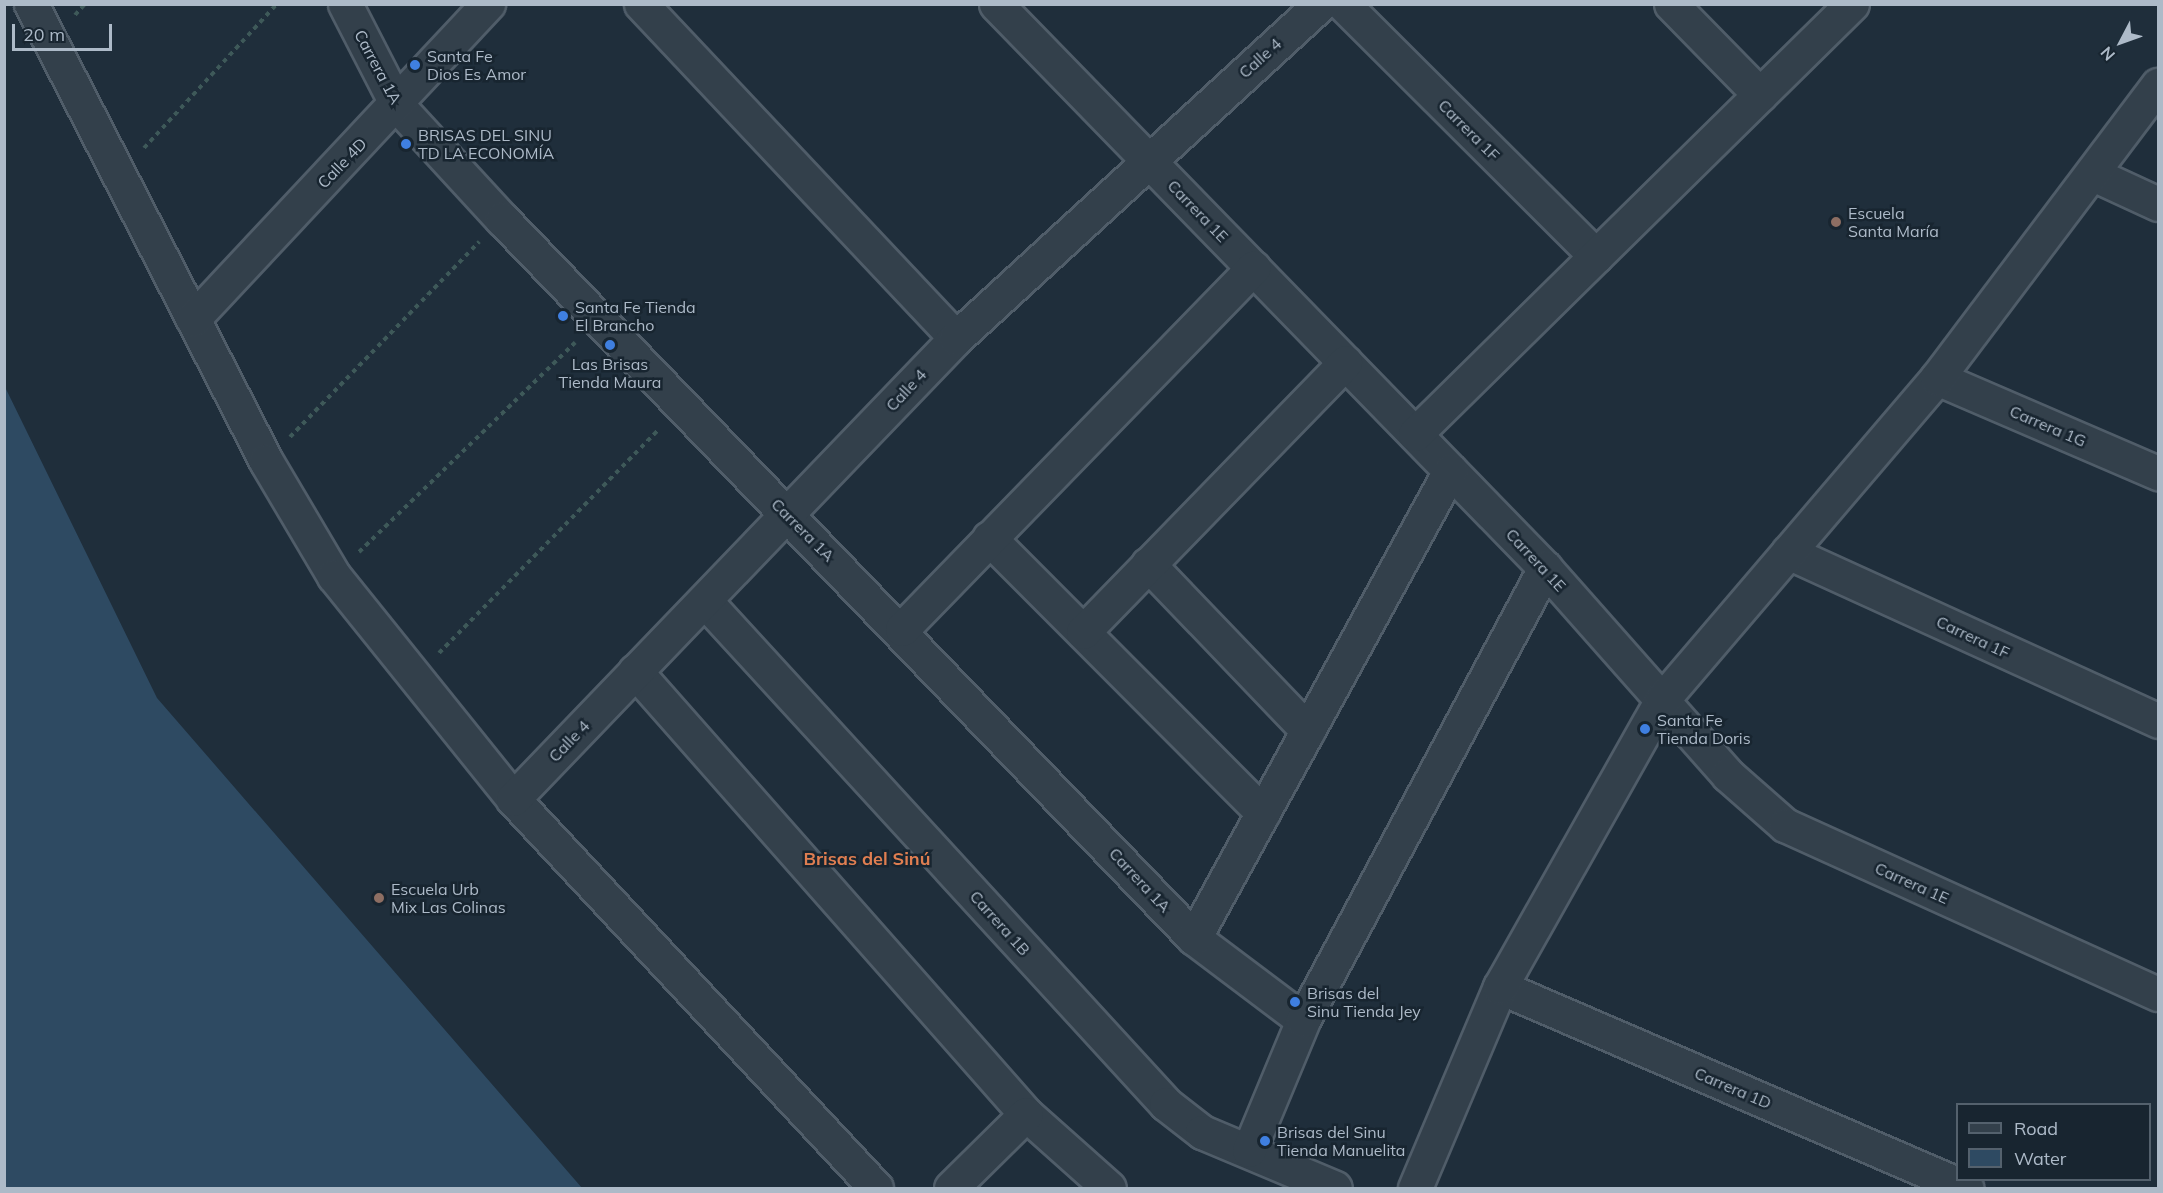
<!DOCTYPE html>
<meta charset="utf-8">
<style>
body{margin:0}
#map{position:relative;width:2163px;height:1193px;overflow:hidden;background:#1f2e3b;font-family:Mulish,sans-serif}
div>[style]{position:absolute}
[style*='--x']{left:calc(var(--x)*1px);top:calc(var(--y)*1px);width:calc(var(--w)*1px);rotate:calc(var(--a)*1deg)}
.water>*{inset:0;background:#2e4a62}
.path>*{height:4px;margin-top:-2px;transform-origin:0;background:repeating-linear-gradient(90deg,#3e5959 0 4.5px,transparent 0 9px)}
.roads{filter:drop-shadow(2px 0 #505d69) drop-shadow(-2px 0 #505d69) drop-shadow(0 2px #505d69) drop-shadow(0 -2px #505d69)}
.minor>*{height:33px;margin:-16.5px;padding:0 16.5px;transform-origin:16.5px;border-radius:16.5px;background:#33404b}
.dots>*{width:16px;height:16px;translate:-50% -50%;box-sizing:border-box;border:3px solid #182530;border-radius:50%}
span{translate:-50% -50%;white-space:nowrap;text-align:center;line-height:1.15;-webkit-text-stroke:5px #182530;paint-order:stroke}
.poi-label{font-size:16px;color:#adbac8}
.left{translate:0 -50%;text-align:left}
.street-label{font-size:16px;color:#adbac8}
.neighbourhood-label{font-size:18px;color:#df7e51;font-weight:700}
.frame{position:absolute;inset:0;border:6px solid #adbac8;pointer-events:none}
.legend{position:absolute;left:1956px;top:1103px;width:195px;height:78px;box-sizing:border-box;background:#182530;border:2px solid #54616d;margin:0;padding:8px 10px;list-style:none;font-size:18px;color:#adbac8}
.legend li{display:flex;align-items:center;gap:12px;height:30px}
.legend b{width:30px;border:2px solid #54616d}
.north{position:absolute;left:2091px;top:12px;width:60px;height:60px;-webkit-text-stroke:4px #182530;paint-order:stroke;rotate:229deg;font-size:16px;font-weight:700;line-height:24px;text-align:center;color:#adbac8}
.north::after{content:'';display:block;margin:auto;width:21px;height:27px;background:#adbac8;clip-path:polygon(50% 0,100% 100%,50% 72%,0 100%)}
.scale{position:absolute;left:12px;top:24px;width:100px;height:27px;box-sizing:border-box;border:3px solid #adbac8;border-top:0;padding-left:8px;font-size:18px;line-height:21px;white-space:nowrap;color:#adbac8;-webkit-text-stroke:4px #182530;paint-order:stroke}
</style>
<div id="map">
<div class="water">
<i style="clip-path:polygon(5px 387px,157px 698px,582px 1188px,5px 1188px)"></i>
</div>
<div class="path">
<i style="--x:75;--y:15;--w:15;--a:-48"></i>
<i style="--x:144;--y:148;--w:196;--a:-47.3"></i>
<i style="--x:290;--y:437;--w:272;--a:-45.9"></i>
<i style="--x:359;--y:552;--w:301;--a:-44.1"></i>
<i style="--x:439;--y:653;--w:314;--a:-45.5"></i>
</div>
<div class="roads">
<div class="minor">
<i style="--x:31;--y:4;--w:514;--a:62.79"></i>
<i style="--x:266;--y:461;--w:134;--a:59.4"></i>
<i style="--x:334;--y:576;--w:286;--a:51.2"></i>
<i style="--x:513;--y:799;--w:532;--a:46.98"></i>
<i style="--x:345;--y:4;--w:114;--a:62.8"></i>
<i style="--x:397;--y:105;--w:155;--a:47.4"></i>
<i style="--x:502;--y:219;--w:998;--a:46.1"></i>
<i style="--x:1194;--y:938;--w:136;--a:37"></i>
<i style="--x:641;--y:4;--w:459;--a:46.7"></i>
<i style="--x:996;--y:4;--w:787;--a:45.77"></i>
<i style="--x:1545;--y:568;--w:276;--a:48.5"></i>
<i style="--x:1728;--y:775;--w:76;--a:41.3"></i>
<i style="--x:1785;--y:825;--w:409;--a:24.4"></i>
<i style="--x:1343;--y:4;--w:357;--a:44.9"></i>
<i style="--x:1671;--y:4;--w:127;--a:45.6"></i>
<i style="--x:2095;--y:175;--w:69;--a:24.7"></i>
<i style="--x:193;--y:319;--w:432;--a:-46.9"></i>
<i style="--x:1937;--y:378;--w:241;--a:23.3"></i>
<i style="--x:1415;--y:434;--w:613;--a:-44.54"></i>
<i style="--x:989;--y:538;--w:388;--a:45.1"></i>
<i style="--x:1788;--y:552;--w:407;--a:24.5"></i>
<i style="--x:1148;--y:564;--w:231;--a:46.2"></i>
<i style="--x:705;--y:601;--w:682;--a:47.49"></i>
<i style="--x:1166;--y:1104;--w:46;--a:37.9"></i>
<i style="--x:1202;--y:1132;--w:144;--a:22.8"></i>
<i style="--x:902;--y:629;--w:504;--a:-45.8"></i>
<i style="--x:1083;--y:632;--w:376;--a:-45.8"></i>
<i style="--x:635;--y:671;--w:591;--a:48.57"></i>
<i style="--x:1026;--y:1114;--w:111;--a:41.7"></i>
<i style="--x:513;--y:799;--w:639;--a:-46.14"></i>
<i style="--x:956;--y:338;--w:495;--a:-42.5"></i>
<i style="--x:1194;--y:938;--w:533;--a:-61.27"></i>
<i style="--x:1500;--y:987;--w:508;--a:23.33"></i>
<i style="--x:1249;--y:1150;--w:141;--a:-67.4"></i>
<i style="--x:1303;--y:1020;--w:513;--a:-61.84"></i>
<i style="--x:951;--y:1188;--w:105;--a:-44.6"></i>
<i style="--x:1415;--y:1188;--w:218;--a:-67.1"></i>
<i style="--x:1500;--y:987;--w:330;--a:-60.6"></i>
<i style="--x:1662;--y:700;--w:423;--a:-49.5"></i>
<i style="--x:1937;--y:378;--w:367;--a:-53"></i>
</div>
</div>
<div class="dots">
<i style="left:415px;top:65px;background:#3f7fe0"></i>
<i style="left:406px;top:144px;background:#3f7fe0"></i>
<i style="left:1836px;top:222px;background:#8d6e63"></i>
<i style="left:563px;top:316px;background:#3f7fe0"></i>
<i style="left:610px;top:345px;background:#3f7fe0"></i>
<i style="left:1645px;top:729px;background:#3f7fe0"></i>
<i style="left:379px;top:898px;background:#8d6e63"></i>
<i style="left:1295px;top:1002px;background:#3f7fe0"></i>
<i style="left:1265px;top:1141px;background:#3f7fe0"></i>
</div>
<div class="poi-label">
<span class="left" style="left:427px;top:65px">Santa Fe<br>Dios Es Amor</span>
<span class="left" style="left:418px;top:144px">BRISAS DEL SINU<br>TD LA ECONOMÍA</span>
<span class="left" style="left:1848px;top:222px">Escuela<br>Santa María</span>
<span class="left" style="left:575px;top:316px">Santa Fe Tienda<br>El Brancho</span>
<span style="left:610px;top:373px">Las Brisas<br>Tienda Maura</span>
<span class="left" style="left:1657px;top:729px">Santa Fe<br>Tienda Doris</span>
<span class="left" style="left:391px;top:898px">Escuela Urb<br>Mix Las Colinas</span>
<span class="left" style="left:1307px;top:1002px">Brisas del<br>Sinu Tienda Jey</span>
<span class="left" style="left:1277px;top:1141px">Brisas del Sinu<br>Tienda Manuelita</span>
</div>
<div class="street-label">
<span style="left:1260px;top:58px;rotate:-42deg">Calle 4</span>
<span style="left:378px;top:67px;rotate:62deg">Carrera 1A</span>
<span style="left:1469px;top:130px;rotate:45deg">Carrera 1F</span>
<span style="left:342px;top:163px;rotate:-46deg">Calle 4D</span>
<span style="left:1198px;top:211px;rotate:46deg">Carrera 1E</span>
<span style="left:906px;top:390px;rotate:-47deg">Calle 4</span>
<span style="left:2048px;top:426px;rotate:23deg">Carrera 1G</span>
<span style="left:803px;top:530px;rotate:45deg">Carrera 1A</span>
<span style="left:1536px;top:560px;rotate:47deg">Carrera 1E</span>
<span style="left:1973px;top:637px;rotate:25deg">Carrera 1F</span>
<span style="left:569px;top:741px;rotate:-46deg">Calle 4</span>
<span style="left:1140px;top:880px;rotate:47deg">Carrera 1A</span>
<span style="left:1912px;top:883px;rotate:24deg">Carrera 1E</span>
<span style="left:1000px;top:923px;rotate:48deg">Carrera 1B</span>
<span style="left:1733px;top:1088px;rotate:23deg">Carrera 1D</span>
</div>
<div class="neighbourhood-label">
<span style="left:867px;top:859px">Brisas del Sinú</span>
</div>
<div class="frame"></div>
<ul class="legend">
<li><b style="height:8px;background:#33404b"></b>Road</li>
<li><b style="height:16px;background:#2e4a62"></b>Water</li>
</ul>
<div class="north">N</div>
<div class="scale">20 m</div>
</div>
